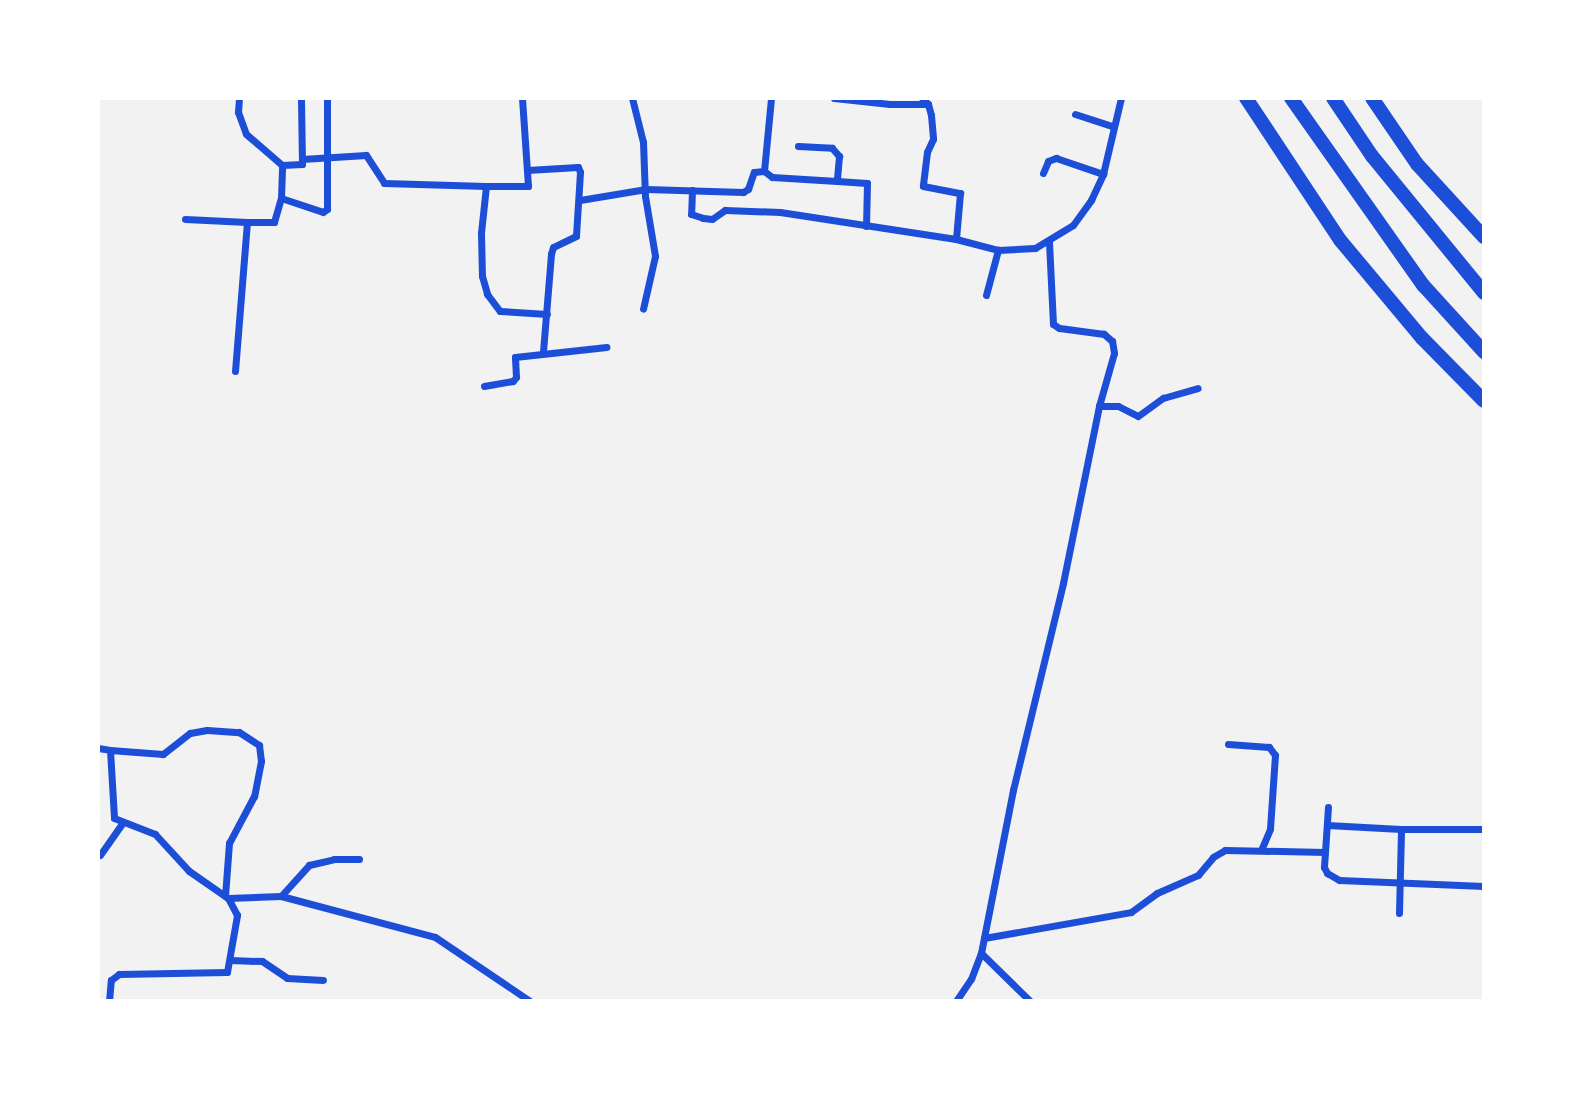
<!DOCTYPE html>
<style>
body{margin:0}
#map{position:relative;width:1582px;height:1099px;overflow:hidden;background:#f2f2f2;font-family:"DejaVu Sans",sans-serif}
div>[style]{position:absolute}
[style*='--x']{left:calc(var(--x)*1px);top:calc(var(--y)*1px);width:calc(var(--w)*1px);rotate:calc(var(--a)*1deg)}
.minor>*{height:7px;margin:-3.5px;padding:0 3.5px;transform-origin:3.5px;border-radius:3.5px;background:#1d4ed8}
.motorway>*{height:14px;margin:-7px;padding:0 7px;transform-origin:7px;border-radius:7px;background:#1d4ed8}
span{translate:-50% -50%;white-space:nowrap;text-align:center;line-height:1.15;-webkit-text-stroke:5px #fff;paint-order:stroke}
.frame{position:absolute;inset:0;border:100px solid #fff;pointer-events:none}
</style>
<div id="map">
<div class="minor">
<i style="--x:239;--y:98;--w:14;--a:94"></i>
<i style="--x:238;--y:112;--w:23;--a:70"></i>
<i style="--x:246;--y:134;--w:48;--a:40.7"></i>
<i style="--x:632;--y:98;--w:45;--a:76"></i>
<i style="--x:643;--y:142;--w:54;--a:87.9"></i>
<i style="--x:645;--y:196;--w:61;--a:80.5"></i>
<i style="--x:655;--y:256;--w:54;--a:102.8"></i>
<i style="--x:834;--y:98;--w:56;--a:6.1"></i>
<i style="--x:890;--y:104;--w:38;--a:0"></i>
<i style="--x:922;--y:98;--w:8;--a:45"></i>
<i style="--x:928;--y:104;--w:11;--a:75"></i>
<i style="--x:931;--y:115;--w:24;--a:85"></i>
<i style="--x:933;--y:139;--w:14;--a:115"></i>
<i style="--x:927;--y:152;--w:34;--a:97"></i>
<i style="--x:923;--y:186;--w:38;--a:11"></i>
<i style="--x:960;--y:193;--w:46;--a:95"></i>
<i style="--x:1075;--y:114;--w:40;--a:18"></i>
<i style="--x:798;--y:146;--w:34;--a:3"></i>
<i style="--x:832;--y:148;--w:11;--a:49"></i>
<i style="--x:839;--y:156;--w:25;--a:95"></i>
<i style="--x:837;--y:181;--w:30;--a:4"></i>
<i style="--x:867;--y:183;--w:43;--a:91.3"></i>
<i style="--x:302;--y:159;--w:64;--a:-3.6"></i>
<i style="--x:366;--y:155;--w:33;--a:57"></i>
<i style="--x:384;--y:183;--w:102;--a:1.7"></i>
<i style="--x:486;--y:186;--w:47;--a:96.1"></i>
<i style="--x:481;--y:233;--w:43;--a:88.7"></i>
<i style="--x:482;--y:276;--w:19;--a:74"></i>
<i style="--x:487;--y:294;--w:21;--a:53"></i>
<i style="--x:500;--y:311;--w:47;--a:3.7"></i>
<i style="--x:527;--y:170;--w:51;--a:-3.4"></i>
<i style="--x:578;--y:167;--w:5;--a:68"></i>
<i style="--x:580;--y:172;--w:64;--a:93.6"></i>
<i style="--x:576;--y:236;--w:25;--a:154"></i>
<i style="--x:553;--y:247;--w:7;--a:106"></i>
<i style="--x:551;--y:254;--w:98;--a:94.7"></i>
<i style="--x:764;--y:171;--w:73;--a:-84.5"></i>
<i style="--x:1043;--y:173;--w:13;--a:-67"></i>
<i style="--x:1048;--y:161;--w:9;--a:-21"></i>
<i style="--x:1056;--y:158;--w:50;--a:18.8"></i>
<i style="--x:486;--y:186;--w:42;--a:0"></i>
<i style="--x:528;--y:186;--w:88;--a:-93.9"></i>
<i style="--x:692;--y:190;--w:24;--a:92"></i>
<i style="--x:691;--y:214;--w:13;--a:18"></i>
<i style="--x:703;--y:218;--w:9;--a:6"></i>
<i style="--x:712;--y:219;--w:16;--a:-35"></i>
<i style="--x:725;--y:210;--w:55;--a:2.1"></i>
<i style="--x:780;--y:212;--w:178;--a:8.7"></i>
<i style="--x:956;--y:239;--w:43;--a:14.7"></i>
<i style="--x:998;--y:250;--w:37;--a:-3"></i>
<i style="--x:1035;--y:248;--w:44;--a:-31.2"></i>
<i style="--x:1073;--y:225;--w:31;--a:-54"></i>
<i style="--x:1091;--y:200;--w:29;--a:-65"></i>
<i style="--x:1103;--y:174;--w:78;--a:-76.7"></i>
<i style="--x:281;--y:198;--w:33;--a:-88"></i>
<i style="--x:282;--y:165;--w:20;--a:-3"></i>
<i style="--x:302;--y:164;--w:66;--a:-90.9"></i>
<i style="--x:580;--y:200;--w:67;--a:-9.5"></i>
<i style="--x:646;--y:189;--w:97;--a:1.8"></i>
<i style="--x:743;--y:192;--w:6;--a:-31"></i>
<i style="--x:748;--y:189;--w:18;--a:-71"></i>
<i style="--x:754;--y:172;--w:10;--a:-6"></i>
<i style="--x:764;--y:171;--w:10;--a:37"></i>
<i style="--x:772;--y:177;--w:65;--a:3.5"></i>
<i style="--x:185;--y:219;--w:62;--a:2.8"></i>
<i style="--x:986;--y:295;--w:47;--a:-75.1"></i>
<i style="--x:235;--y:371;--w:149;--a:-85.4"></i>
<i style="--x:247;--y:222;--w:27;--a:0"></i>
<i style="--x:274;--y:222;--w:25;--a:-74"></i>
<i style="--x:281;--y:198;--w:44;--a:18.4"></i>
<i style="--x:323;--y:212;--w:5;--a:-37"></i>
<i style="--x:327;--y:209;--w:111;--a:-90"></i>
<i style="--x:484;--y:386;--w:29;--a:-10"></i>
<i style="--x:513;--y:381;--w:5;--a:-53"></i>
<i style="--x:516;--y:377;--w:20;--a:-93"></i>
<i style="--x:515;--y:357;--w:92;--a:-6.3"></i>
<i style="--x:1099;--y:406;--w:19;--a:0"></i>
<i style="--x:1118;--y:406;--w:22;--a:27"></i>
<i style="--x:1138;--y:416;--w:31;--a:-36"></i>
<i style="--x:1163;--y:398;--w:36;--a:-16"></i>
<i style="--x:1228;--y:744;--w:41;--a:4.2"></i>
<i style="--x:1269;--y:747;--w:10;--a:53"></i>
<i style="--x:1275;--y:755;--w:74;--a:93.9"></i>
<i style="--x:1270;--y:829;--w:21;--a:113"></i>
<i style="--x:98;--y:748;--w:12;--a:9"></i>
<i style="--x:110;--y:750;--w:68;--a:86.6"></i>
<i style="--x:114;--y:818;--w:44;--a:21.3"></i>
<i style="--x:155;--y:834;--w:50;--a:47.4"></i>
<i style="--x:189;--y:871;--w:47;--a:34.7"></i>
<i style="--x:228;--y:898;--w:53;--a:-2.2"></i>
<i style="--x:281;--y:896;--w:159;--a:14.9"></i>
<i style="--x:435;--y:937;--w:115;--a:34"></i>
<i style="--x:110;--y:750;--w:53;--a:4.3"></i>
<i style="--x:163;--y:754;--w:34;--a:-38"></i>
<i style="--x:190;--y:733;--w:17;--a:-10"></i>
<i style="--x:207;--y:730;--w:32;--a:4"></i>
<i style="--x:239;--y:732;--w:24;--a:33"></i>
<i style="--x:259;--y:745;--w:16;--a:83"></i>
<i style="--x:261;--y:761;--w:36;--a:101"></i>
<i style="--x:254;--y:796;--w:53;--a:118"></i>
<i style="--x:229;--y:843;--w:53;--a:94.3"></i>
<i style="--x:1327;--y:825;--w:74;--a:3.1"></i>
<i style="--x:1325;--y:852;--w:45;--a:-86.2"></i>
<i style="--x:100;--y:855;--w:38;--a:-55"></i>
<i style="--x:281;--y:896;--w:42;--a:-47.9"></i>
<i style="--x:309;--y:865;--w:26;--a:-13"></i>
<i style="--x:334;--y:859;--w:25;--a:0"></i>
<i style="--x:1399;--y:913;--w:84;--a:-88.6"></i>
<i style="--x:1401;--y:829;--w:83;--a:0"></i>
<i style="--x:984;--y:938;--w:149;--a:-10"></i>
<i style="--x:1131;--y:912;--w:32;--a:-36"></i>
<i style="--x:1157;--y:893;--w:45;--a:-23.7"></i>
<i style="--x:1198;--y:875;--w:23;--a:-50"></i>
<i style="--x:1213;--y:857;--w:14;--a:-30"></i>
<i style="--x:1225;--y:850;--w:100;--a:1.1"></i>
<i style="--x:1325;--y:852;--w:15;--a:94"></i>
<i style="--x:1324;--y:867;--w:7;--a:63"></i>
<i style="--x:1327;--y:873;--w:14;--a:30"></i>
<i style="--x:1339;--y:880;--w:145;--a:2.4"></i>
<i style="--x:981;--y:953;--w:69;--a:44.4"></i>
<i style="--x:230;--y:960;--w:32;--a:2"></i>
<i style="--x:262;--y:961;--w:30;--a:34"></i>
<i style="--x:287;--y:978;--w:36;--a:3"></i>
<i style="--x:109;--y:1001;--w:21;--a:-85"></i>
<i style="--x:111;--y:980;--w:10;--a:-37"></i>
<i style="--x:119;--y:974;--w:108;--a:-1.1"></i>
<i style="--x:227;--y:972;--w:58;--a:-80"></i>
<i style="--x:237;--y:915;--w:19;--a:-118"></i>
<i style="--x:956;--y:1001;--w:27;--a:-56"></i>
<i style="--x:971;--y:979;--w:28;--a:-69"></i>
<i style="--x:981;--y:953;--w:166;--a:-78.9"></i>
<i style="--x:1013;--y:790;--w:213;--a:-76.4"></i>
<i style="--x:1063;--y:583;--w:181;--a:-78.5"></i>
<i style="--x:1099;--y:406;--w:55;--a:-74.2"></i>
<i style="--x:1114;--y:353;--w:12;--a:-99"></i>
<i style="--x:1112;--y:341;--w:11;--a:-139"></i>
<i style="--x:1104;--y:334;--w:45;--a:-172.4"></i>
<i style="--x:1059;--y:328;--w:7;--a:-146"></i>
<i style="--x:1053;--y:324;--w:82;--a:-92.8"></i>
</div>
<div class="motorway">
<i style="--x:1246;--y:98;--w:170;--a:56.5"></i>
<i style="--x:1340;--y:240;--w:128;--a:50.1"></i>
<i style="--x:1422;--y:338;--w:88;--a:45.5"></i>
<i style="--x:1291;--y:98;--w:229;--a:54.8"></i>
<i style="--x:1423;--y:285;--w:91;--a:47.7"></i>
<i style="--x:1333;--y:98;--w:70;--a:56.1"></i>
<i style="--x:1372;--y:156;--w:177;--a:50.7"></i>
<i style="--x:1372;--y:98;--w:80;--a:55.7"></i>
<i style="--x:1417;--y:164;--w:99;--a:47.5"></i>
</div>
<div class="frame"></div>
</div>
